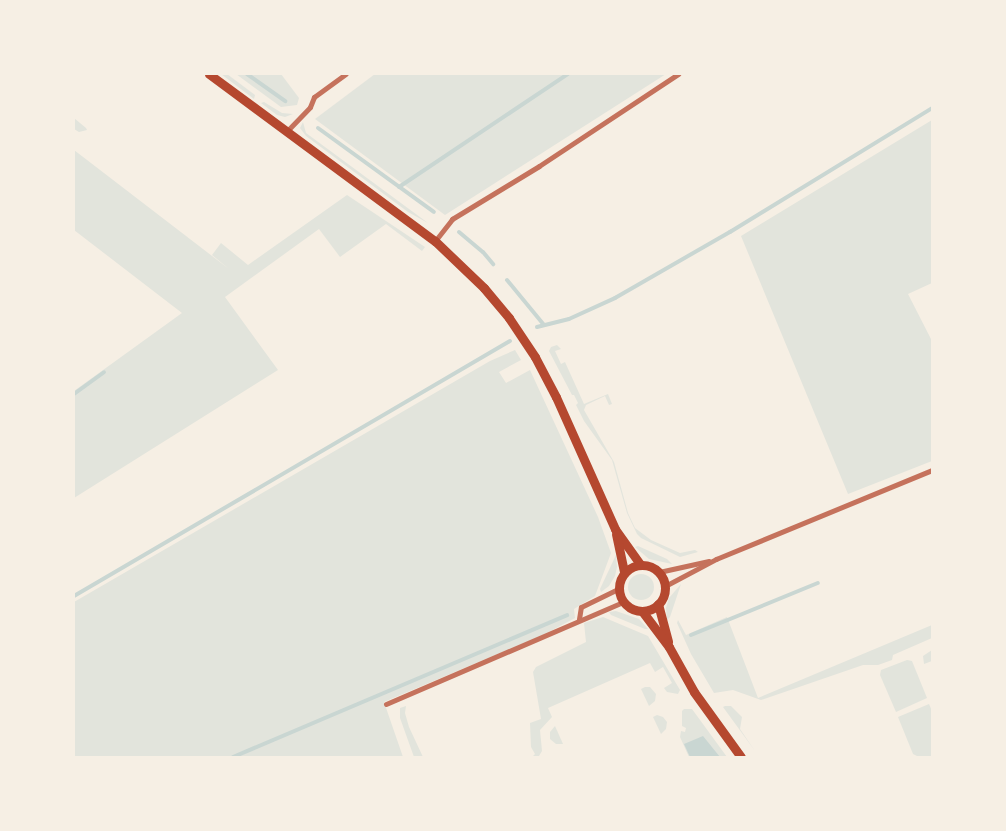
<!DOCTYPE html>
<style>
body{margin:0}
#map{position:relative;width:1006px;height:831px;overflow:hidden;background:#f6efe4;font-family:"Varela Round",sans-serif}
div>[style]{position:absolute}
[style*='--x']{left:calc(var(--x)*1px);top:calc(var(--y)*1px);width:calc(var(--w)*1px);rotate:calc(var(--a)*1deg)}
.green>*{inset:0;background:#e2e4dc}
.round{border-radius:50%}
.water>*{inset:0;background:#c9d6d2}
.stream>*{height:4px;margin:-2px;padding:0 2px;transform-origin:2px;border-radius:2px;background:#c9d6d2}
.minor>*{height:5px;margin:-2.5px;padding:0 2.5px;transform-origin:2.5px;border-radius:2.5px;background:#c5725c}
.secondary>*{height:9px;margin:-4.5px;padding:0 4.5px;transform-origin:4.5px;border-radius:4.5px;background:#b5482f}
.secondary>.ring{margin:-4.5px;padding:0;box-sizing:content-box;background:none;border:9px solid #b5482f;border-radius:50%}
span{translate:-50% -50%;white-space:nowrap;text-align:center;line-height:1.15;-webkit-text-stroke:4px #f6efe4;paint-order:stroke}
.frame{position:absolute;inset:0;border:75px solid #f6efe4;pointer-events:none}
</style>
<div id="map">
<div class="green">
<i style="clip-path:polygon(221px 74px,227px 74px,255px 95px,254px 99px)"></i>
<i style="clip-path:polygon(236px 74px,281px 74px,299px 98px,297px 105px,281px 107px)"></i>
<i style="clip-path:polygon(375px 74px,666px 74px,445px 215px,315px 119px)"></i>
<i style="clip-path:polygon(264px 102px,282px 113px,293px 114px,285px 117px,277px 115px,261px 103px)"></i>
<i style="clip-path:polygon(74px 118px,86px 128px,87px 130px,79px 132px,74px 129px)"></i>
<i style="clip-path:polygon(932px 120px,932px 283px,908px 294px,932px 341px,932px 461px,848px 494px,741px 236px)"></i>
<i style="clip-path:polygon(303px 122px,306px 133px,428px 223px,408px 212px,306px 136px,300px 128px)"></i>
<i style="clip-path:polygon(74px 150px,229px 269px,212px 255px,221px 243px,248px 265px,347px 195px,425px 247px,422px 251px,386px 224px,340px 257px,319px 229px,225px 297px,278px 370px,74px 498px,74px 391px,182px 313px,74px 230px)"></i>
<i style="clip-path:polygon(557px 345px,561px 349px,555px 351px,561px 364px,565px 362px,584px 404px,608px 394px,612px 404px,609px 405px,605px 396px,586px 405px,584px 410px,614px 462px,628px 513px,635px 528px,651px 540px,680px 553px,695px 550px,698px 552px,680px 557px,641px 538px,637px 534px,627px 513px,612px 460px,584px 421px,576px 405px,578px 403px,574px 395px,572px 395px,549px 351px,551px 347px)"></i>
<i style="clip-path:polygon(515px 350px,521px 360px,499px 372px,506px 383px,530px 370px,598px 517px,611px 553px,595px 596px,574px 609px,575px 618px,545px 634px,384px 702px,403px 757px,74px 757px,74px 602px,490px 361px)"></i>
<i style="clip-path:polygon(638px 546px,667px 559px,672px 564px,649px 559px,635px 547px)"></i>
<i style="clip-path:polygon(616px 555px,617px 567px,615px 576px,609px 586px,601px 592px,600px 589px)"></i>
<i class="round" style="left:628px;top:574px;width:26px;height:26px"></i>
<i style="clip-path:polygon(681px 584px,670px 617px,667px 620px,666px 608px,669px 598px)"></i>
<i style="clip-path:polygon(616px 611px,639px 619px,648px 629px,645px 629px,611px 615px,609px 612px)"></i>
<i style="clip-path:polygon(603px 617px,648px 636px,680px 690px,678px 694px,667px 692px,664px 688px,672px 683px,663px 667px,655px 672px,650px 663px,548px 708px,552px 717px,540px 730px,542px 751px,539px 756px,532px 757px,535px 754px,531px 747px,530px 723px,541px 719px,533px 672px,536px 667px,586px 642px,584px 623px)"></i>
<i style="clip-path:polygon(727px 617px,758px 698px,932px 625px,932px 638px,893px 655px,892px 660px,878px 665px,863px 665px,761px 700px,733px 690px,714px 693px,691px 654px,677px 623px,678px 620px,686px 635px)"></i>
<i style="clip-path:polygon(932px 650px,932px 661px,924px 664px,923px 656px)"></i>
<i style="clip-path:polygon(907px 660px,912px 661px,927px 698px,896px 712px,880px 675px,881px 670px)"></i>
<i style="clip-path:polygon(645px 687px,650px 687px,656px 694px,655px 701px,649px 706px,641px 689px)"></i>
<i style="clip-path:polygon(929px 704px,932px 711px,932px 756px,919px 757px,913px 754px,898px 717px)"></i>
<i style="clip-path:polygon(406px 706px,405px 713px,409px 727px,423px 757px,414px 757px,400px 718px,400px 708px)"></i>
<i style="clip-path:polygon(725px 706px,731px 706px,742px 717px,740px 729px,755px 751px,723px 707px)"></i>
<i style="clip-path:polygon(684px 709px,692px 709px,727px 757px,689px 757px,680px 737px,681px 731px,685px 732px,686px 728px,682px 726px,682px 711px)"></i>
<i style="clip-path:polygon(657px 715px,663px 717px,667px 722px,666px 729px,661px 734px,653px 717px)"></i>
<i style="clip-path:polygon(555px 726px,563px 744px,556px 744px,550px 739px,550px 732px)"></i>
</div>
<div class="water">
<i style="clip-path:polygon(703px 736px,720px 757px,690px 757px,684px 744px)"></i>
</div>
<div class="stream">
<i style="--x:247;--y:74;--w:47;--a:35.4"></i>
<i style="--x:318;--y:128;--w:143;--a:35.9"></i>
<i style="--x:399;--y:187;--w:203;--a:-33.8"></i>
<i style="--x:459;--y:232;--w:31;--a:40"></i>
<i style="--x:483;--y:252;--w:16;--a:50"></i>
<i style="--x:507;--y:280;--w:58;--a:50.6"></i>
<i style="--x:537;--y:327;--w:33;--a:-14"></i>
<i style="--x:569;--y:319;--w:51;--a:-24.5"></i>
<i style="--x:615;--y:298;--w:133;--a:-29.9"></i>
<i style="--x:730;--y:232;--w:237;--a:-31.5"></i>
<i style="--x:74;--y:394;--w:37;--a:-36"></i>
<i style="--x:74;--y:596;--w:505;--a:-30.32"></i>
<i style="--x:691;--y:635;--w:137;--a:-22.3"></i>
<i style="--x:233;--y:757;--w:363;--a:-23"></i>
</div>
<div class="minor">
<i style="--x:287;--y:131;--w:33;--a:-46"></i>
<i style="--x:310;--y:107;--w:11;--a:-68"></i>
<i style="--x:314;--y:97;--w:39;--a:-36"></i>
<i style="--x:435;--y:241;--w:28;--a:-52"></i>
<i style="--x:452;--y:219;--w:102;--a:-31.3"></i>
<i style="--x:539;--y:166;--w:167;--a:-33.5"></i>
<i style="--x:659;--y:572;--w:51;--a:-12.4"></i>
<i style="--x:665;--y:586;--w:58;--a:-27.9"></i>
<i style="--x:716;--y:559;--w:234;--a:-22.4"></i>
<i style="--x:579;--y:619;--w:12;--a:-81"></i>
<i style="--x:581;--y:607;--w:41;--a:-25.9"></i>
<i style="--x:386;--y:704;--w:258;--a:-23.3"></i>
</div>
<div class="secondary">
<i style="--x:209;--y:74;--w:281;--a:36.5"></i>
<i style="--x:435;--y:241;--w:68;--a:43.8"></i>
<i style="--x:484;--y:288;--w:39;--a:50"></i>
<i style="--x:509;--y:318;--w:47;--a:56.3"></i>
<i style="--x:535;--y:357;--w:45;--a:62.3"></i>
<i style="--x:556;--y:397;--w:145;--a:65.9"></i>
<i style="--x:615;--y:529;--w:43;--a:54.5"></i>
<i style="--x:616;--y:534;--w:39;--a:78"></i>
<i class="ring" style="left:619px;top:565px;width:37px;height:37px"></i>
<i style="--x:658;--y:604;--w:39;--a:75"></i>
<i style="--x:642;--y:611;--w:45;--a:53.1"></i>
<i style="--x:669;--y:647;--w:51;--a:60.9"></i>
<i style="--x:694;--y:692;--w:80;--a:54.1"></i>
</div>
<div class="frame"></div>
</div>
